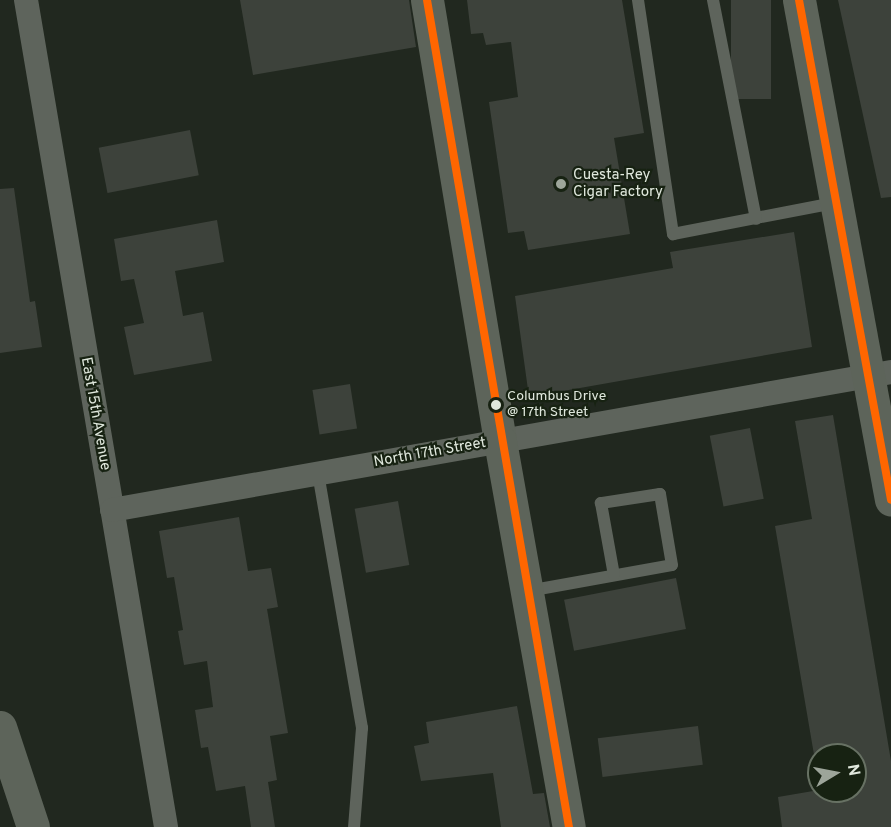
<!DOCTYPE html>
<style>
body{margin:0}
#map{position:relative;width:891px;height:827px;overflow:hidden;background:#21281f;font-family:Overpass,sans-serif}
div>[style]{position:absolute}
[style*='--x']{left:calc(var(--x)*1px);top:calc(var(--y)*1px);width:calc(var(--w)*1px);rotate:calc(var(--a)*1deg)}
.building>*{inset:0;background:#3d423b;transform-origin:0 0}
.lane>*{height:12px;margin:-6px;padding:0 6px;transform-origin:6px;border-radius:6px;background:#5e645c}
.street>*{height:24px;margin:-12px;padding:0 12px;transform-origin:12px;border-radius:12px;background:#5e645c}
.secondary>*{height:33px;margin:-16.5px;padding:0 16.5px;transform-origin:16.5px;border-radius:16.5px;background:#5d645a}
.bus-1>*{height:8px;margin:-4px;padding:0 4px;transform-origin:4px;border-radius:4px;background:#f60}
.dots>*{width:16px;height:16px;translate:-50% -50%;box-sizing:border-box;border:3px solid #172212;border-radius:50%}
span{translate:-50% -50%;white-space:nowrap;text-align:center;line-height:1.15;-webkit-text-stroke:4.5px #172212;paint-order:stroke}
.bus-label{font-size:14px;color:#e0e8dd}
.left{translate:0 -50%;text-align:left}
.poi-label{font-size:15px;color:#e0e8dd}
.street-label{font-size:15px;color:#e0e8dd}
.north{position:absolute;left:807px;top:743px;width:60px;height:60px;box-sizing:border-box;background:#172212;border:2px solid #677163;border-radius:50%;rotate:80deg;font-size:16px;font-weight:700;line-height:24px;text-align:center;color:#e0e8dd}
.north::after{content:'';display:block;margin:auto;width:21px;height:27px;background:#9da59a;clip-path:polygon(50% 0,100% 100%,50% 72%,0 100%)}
</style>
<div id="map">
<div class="building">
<i style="clip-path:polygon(240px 0,409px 0,416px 47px,253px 75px)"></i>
<i style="clip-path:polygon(467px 0,622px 0,644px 133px,614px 138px,630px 234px,528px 250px,524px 231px,508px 233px,489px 102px,518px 97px,511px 42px,486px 45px,483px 33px,471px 34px)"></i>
<i style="left:731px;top:0;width:40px;height:99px"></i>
<i style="clip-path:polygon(838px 0,891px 0,891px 197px,881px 198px)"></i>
<i style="left:190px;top:130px;width:46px;height:93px;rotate:79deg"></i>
<i style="clip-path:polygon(14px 188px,30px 302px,35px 301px,42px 347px,0 353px,0 189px)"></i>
<i style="clip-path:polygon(217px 220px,224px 262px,175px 271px,183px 316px,203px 312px,212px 361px,134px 375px,124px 327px,144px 323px,134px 279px,121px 281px,114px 239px)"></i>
<i style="clip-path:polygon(794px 232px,812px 347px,529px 397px,515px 296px,673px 268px,670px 252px)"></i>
<i style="left:350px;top:384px;width:45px;height:38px;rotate:81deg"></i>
<i style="clip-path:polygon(833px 415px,891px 761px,891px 827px,782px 827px,778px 797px,819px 790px,855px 791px,855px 755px,819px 755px,819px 784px,775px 526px,812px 519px,795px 421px)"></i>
<i style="left:750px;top:428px;width:72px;height:41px;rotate:79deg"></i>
<i style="left:398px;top:501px;width:65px;height:44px;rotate:80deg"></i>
<i style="clip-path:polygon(239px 517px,248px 571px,271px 568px,278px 607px,267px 609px,288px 733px,270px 736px,277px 780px,268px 782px,275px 827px,251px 827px,245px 786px,216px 791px,208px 747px,201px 748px,195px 710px,213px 707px,207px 661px,184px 665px,178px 631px,183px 630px,174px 577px,167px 578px,159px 531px)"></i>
<i style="left:676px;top:578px;width:52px;height:114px;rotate:79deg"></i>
<i style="clip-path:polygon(517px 706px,533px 794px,544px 793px,550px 827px,501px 827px,493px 773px,421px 781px,414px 746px,429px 743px,426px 722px)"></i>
<i style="left:698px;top:726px;width:39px;height:101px;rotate:83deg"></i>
</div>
<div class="lane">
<i style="--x:638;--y:0;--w:237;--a:81.5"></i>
<i style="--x:673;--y:234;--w:164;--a:-10.9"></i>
<i style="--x:713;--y:0;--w:223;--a:78.9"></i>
<i style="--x:318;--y:473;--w:259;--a:80.2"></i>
<i style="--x:362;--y:728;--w:99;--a:94.6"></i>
<i style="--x:528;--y:591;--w:146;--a:-10.2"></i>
<i style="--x:672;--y:565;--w:72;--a:-99.6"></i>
<i style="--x:660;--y:494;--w:60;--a:171.3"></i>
<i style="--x:601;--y:503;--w:73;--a:79.8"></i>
</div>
<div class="street">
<i style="--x:26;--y:0;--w:839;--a:80.39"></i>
<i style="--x:112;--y:510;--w:791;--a:-10.05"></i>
</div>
<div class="secondary">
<i style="--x:427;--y:0;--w:447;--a:80.6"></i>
<i style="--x:500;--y:441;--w:392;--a:79.9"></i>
<i style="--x:799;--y:0;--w:508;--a:79.57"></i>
<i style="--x:0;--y:727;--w:105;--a:71.7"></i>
</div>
<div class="bus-1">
<i style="--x:427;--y:0;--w:839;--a:80.26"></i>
<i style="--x:799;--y:0;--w:508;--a:79.57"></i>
</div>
<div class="dots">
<i style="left:561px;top:184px;background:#9da59a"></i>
<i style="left:496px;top:405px;background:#e0e8dd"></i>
</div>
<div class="bus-label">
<span class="left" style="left:507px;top:405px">Columbus Drive<br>@ 17th Street</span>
</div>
<div class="poi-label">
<span class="left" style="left:573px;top:184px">Cuesta-Rey<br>Cigar Factory</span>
</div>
<div class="street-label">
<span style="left:95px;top:414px;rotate:80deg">East 15th Avenue</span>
<span style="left:430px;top:453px;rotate:-10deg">North 17th Street</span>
</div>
<div class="north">N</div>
</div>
